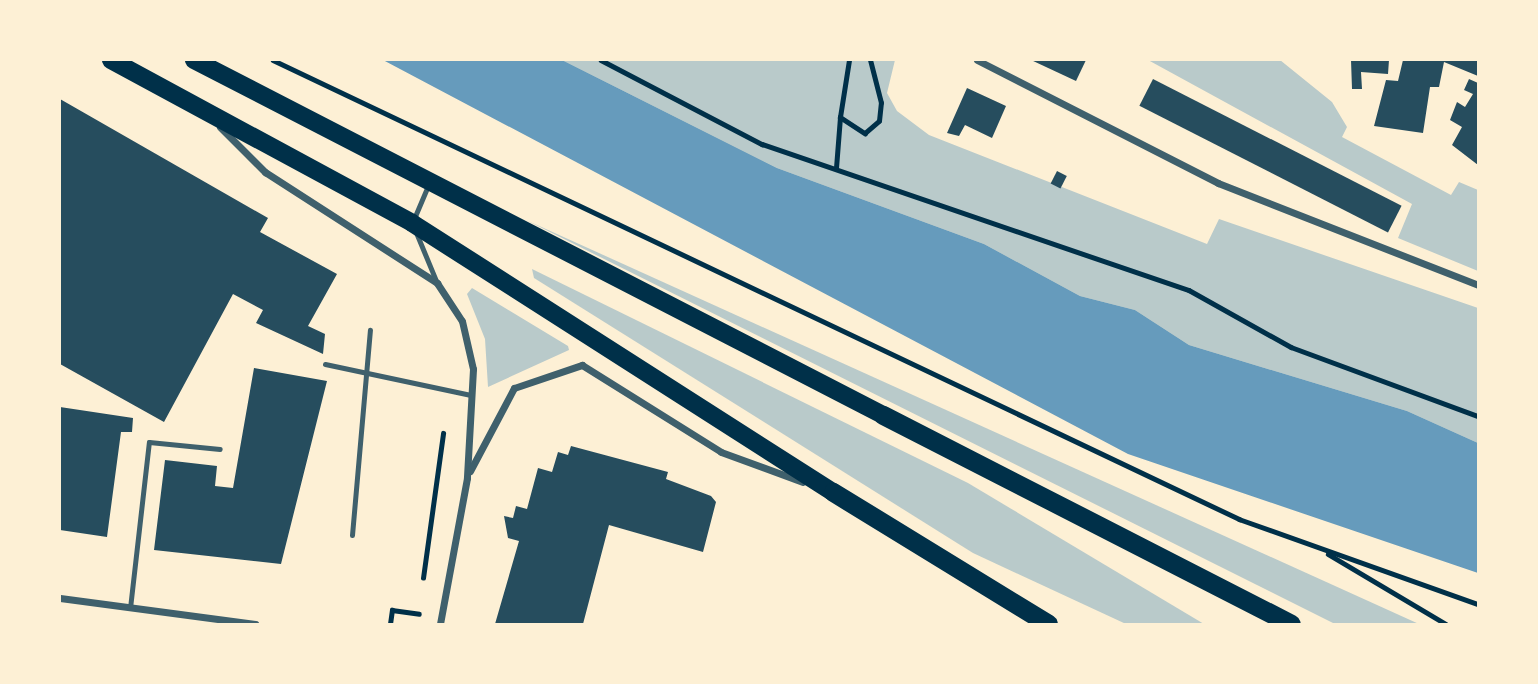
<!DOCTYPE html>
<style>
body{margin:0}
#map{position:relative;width:1538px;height:684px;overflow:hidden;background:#fdf0d5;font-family:Arial,sans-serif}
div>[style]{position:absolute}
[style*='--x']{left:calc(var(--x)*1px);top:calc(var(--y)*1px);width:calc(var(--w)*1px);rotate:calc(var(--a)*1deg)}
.green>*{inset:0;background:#b9caca}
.water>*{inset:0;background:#669bbc}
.building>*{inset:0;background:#264d5e;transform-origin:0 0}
.path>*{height:4.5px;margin:-2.25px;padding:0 2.25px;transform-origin:2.25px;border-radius:2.25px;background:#003049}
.service>*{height:5px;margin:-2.5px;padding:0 2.5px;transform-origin:2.5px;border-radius:2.5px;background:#3f606c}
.minor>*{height:7px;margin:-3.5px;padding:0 3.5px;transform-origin:3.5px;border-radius:3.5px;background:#3f606c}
.primary>*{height:18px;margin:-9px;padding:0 9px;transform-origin:9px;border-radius:9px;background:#003049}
.trunk>*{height:19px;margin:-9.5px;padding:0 9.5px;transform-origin:9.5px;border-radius:9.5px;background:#003049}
span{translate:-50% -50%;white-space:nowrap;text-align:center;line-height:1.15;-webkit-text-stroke:5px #fdf0d5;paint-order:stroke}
.frame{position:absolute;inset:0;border:61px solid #fdf0d5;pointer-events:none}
</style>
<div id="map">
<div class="green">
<i style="clip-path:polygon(562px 60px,895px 60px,887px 93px,897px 111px,929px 135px,1207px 244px,1219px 219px,1478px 308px,1478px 443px,1407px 411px,1189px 345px,1135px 310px,1080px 296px,984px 244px,777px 168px)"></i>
<i style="clip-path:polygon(1148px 60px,1280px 60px,1332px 102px,1347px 127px,1342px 137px,1451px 195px,1459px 182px,1478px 190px,1478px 271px,1398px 238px,1412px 204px)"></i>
<i style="clip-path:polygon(526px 220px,1419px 624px,1335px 624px)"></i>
<i style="clip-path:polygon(532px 269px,968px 483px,1204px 624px,1126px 624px,973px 553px,534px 278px)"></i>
<i style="clip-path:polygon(472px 288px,568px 346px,569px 350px,488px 387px,485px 339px,467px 294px)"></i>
</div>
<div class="water">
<i style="clip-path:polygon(383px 60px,562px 60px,777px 168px,984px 244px,1080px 296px,1135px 310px,1189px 345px,1407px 411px,1478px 443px,1478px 573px,1128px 454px)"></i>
</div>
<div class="building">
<i style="clip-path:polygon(1031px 60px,1086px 60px,1076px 81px)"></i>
<i style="clip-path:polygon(1351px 60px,1389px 60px,1388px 74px,1361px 72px,1362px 89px,1352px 89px)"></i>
<i style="clip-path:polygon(1403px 60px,1478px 60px,1478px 76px,1444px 62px,1439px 87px,1430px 87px,1423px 133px,1374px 126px,1386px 80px,1398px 81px)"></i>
<i style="left:1153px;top:79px;width:279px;height:30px;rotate:27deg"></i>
<i style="clip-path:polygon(1469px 79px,1478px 83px,1478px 165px,1452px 145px,1462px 127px,1450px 120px,1457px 102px,1465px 107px,1473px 94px,1464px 90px)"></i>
<i style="clip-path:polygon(967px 88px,1006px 106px,992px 138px,965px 125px,959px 136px,947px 133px)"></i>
<i style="clip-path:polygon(60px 99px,268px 218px,260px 232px,337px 274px,308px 326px,325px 334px,323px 354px,256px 323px,263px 310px,233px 294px,164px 422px,60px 364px)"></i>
<i style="left:1057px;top:171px;width:11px;height:14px;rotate:27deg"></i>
<i style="clip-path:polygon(254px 368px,327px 381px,281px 564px,154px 550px,165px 460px,217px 466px,215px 486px,233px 488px)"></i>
<i style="clip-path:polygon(60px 407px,133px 418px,132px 432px,121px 432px,107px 537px,60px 530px)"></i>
<i style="clip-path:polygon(571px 446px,668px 472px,666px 479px,711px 496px,716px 502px,703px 552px,609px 525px,583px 624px,495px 624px,519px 541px,508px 538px,504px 516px,513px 518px,516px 506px,527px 509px,538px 468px,552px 472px,558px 452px,568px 455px)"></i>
</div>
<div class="path">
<i style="--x:273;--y:60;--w:1070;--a:25.41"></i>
<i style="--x:1239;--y:519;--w:254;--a:19.6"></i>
<i style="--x:601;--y:60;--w:182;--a:27.6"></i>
<i style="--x:762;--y:144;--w:451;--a:18.9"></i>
<i style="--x:1189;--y:290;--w:117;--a:29.2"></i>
<i style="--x:1291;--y:347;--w:199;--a:20.3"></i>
<i style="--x:840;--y:117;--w:58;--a:-81"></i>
<i style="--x:836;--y:168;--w:51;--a:-85.5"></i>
<i style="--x:840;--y:117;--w:30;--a:33"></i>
<i style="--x:865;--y:133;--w:18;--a:-41"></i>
<i style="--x:879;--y:121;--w:18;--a:-84"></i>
<i style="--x:881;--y:103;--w:44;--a:-104.3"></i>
<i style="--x:1328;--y:554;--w:137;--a:30.7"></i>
<i style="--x:423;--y:578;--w:146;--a:-82.1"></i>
<i style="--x:390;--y:624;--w:14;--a:-82"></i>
<i style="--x:392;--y:610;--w:27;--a:8"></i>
</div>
<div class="service">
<i style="--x:413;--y:221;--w:39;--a:-67"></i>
<i style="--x:415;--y:230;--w:57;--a:67.5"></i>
<i style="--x:325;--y:364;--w:149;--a:12"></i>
<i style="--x:352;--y:535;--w:206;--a:-85"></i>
<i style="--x:130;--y:608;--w:167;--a:-83.5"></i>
<i style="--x:149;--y:442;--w:71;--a:5.6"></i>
</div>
<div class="minor">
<i style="--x:977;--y:60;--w:271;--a:27"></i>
<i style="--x:1218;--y:183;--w:279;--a:21.4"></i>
<i style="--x:220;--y:127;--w:64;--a:45"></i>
<i style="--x:265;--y:172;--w:205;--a:32.8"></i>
<i style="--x:437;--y:283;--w:45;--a:56.7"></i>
<i style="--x:462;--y:321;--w:49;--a:77.1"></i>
<i style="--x:473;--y:369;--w:109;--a:93.2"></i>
<i style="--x:467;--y:478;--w:148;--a:100.5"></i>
<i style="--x:470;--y:471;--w:94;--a:-62.1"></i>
<i style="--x:514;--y:388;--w:72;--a:-18.7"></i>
<i style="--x:582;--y:365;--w:164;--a:32"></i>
<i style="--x:721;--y:452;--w:87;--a:20.1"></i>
<i style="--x:60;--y:598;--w:197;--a:7.6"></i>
</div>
<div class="primary">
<i style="--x:111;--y:60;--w:342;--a:28.4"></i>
<i style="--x:412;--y:223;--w:500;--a:32.6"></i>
<i style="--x:194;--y:60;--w:775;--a:27.26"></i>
</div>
<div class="trunk">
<i style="--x:883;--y:415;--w:458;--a:27.1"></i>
<i style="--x:833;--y:492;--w:252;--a:31.5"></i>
</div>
<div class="frame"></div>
</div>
